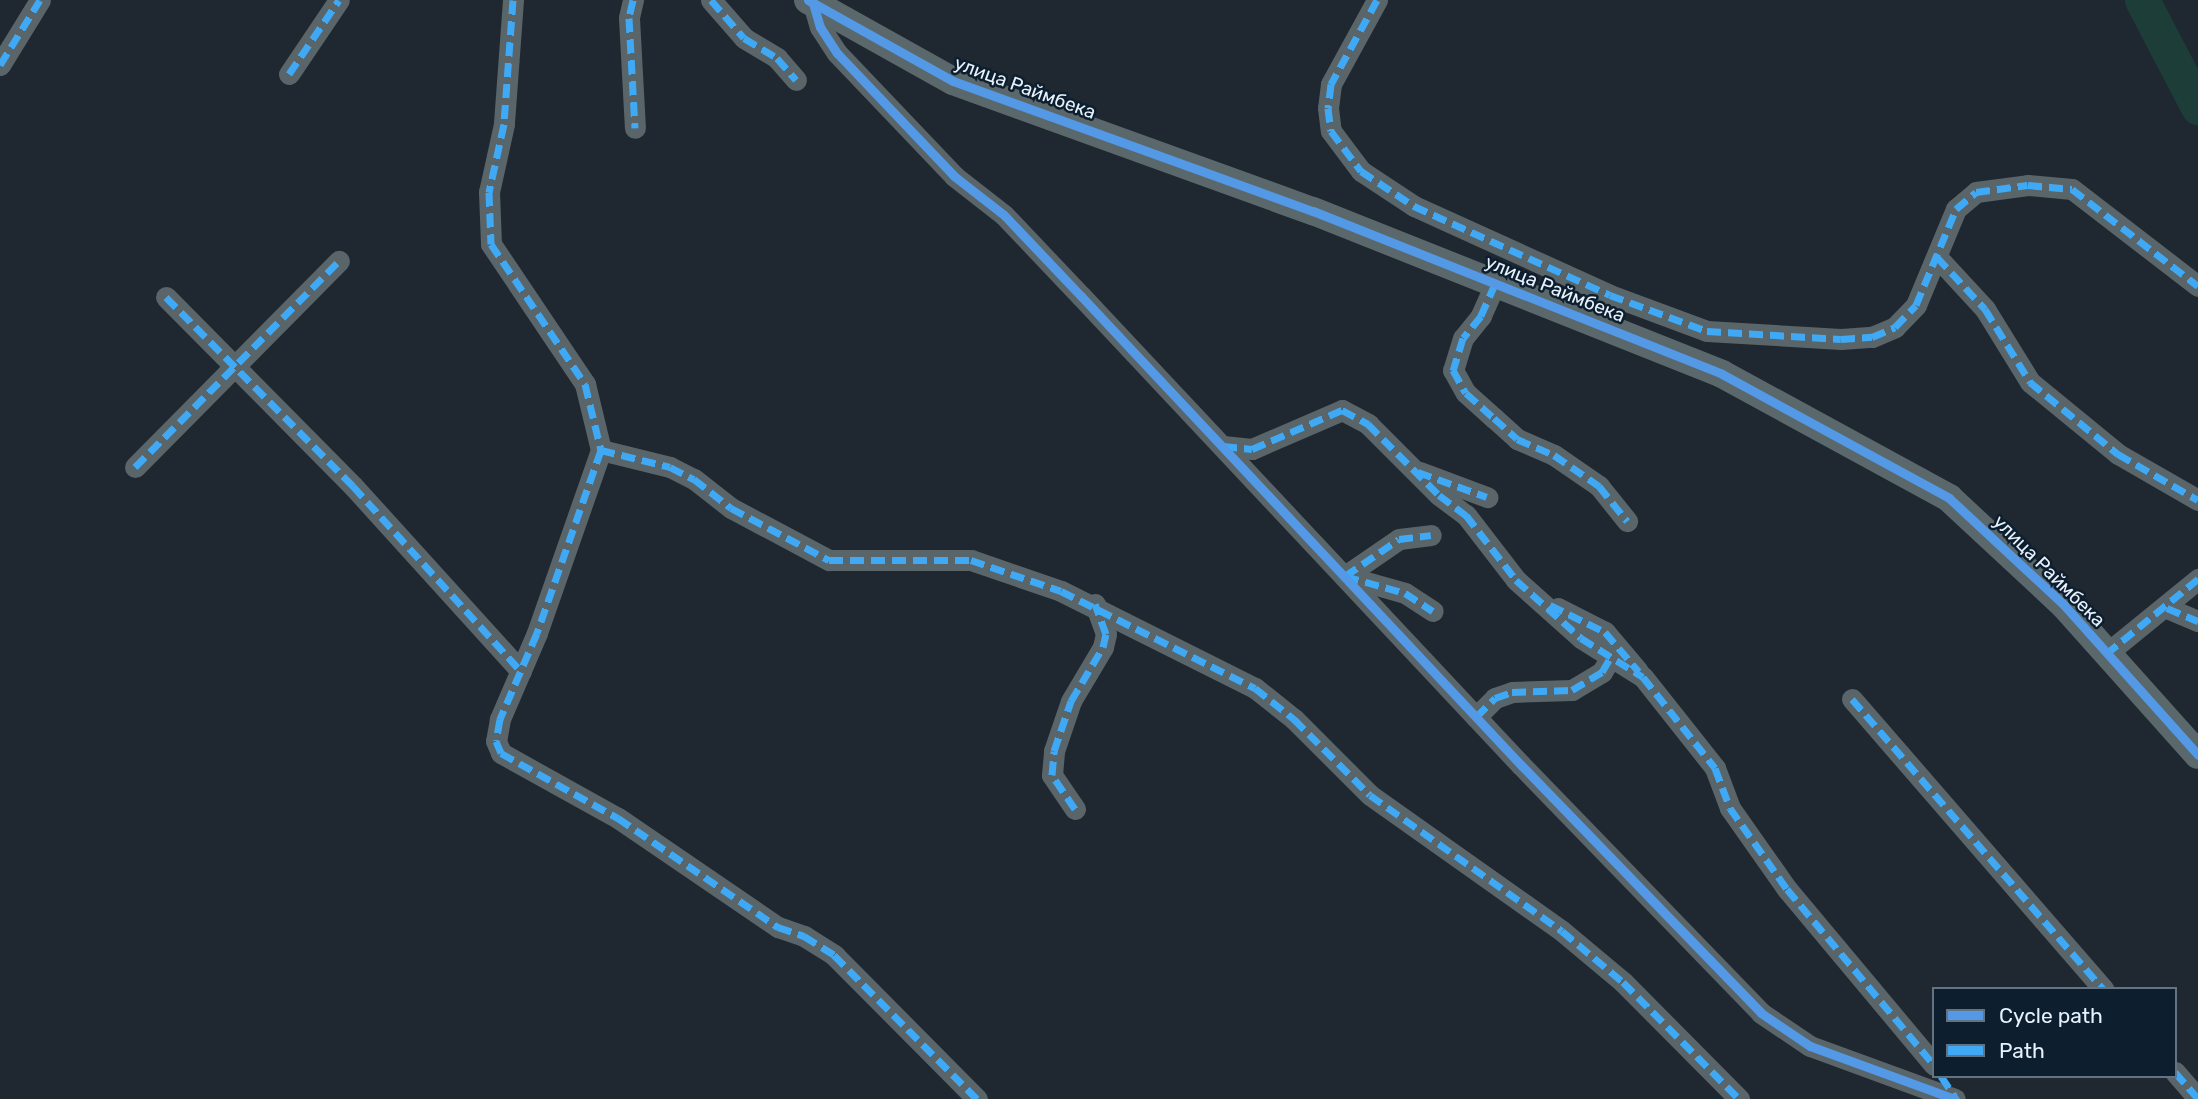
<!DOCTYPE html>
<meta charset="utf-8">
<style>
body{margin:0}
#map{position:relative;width:2198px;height:1099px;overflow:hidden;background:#1f2830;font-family:Rubik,sans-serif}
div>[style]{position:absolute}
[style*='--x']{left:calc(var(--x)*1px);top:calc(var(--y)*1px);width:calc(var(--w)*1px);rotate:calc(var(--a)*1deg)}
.river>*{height:35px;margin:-17.5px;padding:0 17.5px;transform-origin:17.5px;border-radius:17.5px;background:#1d3d38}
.street>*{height:21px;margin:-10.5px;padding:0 10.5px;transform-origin:10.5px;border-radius:10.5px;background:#596569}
.secondary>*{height:28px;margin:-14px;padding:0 14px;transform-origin:14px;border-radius:14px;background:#5a686c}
.quiet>*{height:7px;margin-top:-3.5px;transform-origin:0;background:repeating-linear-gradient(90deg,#3fa9f5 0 14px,transparent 0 21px)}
.cycleway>*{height:9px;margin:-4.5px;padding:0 4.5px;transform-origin:4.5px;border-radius:4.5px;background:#5399e6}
span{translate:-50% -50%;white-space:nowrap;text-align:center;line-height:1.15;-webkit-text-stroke:5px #0d1e2e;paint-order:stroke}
.street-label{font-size:19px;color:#e7f2fd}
.legend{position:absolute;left:1932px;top:987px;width:245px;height:91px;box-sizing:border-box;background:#0d1e2e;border:2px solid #647381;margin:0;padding:9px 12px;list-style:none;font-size:21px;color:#e7f2fd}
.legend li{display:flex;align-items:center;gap:14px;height:35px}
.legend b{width:35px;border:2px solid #647381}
</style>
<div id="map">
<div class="river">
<i style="--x:2142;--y:0;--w:121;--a:62.4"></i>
</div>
<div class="street">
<i style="--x:513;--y:0;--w:124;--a:94.2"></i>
<i style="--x:504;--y:124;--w:70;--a:102.4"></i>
<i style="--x:489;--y:192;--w:52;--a:87.8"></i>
<i style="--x:491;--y:244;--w:169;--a:56.1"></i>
<i style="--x:585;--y:384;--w:68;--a:76.4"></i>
<i style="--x:601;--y:450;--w:194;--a:109.3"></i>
<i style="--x:537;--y:633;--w:94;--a:113.3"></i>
<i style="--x:500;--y:719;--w:22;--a:100"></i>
<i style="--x:496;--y:741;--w:13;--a:67"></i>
<i style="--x:501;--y:753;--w:134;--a:29.1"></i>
<i style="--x:618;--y:818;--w:194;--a:34.3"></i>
<i style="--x:778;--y:927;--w:28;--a:19"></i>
<i style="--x:804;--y:936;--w:36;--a:32"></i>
<i style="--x:834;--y:955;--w:203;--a:45.2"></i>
<i style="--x:633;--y:0;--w:18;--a:103"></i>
<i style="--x:629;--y:18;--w:110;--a:86.9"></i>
<i style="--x:711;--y:0;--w:50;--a:49"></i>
<i style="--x:744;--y:38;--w:39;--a:31"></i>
<i style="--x:777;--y:58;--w:29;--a:49"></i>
<i style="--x:1377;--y:0;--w:96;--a:118.7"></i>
<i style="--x:1331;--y:84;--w:24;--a:97"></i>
<i style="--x:1328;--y:108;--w:23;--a:83"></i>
<i style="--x:1331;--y:131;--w:50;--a:53.1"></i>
<i style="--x:1361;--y:171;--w:64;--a:33.4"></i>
<i style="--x:1414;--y:206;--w:215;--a:24.4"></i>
<i style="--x:1610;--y:295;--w:103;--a:20.4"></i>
<i style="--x:1707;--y:331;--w:134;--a:3.4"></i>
<i style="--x:1841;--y:339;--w:31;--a:-4"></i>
<i style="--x:1872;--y:337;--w:25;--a:-23"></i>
<i style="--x:1895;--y:327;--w:30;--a:-46"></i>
<i style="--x:1916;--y:305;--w:104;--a:-67.4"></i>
<i style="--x:1956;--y:209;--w:26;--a:-40"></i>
<i style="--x:1976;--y:192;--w:52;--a:-7.7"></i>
<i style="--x:2028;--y:185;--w:44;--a:5.2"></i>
<i style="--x:2072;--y:189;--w:159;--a:37.6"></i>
<i style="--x:813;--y:3;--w:25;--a:74"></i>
<i style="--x:820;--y:27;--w:31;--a:57"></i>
<i style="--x:837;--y:53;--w:170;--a:46.4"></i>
<i style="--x:954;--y:176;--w:63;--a:38"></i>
<i style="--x:1004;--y:215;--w:112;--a:46.5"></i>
<i style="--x:1081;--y:296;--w:643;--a:46.83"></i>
<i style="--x:1521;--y:765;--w:345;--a:45.9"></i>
<i style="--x:1761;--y:1013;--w:59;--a:34"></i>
<i style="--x:1810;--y:1046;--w:154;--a:20.1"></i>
<i style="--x:0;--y:65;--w:76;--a:-58.4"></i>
<i style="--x:289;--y:74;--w:89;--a:-56"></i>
<i style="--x:1937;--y:257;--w:71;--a:47.3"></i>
<i style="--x:1985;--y:309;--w:86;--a:58.3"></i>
<i style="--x:2030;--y:382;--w:114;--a:39.3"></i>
<i style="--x:2118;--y:454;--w:92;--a:29.9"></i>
<i style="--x:1495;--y:284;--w:35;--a:114"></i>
<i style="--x:1481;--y:316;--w:28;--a:129"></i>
<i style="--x:1463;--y:338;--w:34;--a:107"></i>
<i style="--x:1453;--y:370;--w:26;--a:61"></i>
<i style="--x:1466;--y:393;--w:38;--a:42"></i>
<i style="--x:1494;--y:418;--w:31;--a:42"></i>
<i style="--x:1517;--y:439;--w:40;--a:23.4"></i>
<i style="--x:1554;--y:455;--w:55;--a:34.6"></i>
<i style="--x:1599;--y:486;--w:45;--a:51.3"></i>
<i style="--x:166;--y:297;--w:266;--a:45.3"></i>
<i style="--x:353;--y:486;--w:250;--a:47.8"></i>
<i style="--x:1223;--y:446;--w:29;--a:6"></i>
<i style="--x:1252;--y:449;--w:98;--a:-23.4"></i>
<i style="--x:1342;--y:410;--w:30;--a:28"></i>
<i style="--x:1368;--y:424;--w:100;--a:45"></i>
<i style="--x:1439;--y:495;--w:34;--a:37"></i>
<i style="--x:1466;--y:515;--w:82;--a:52.4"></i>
<i style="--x:1516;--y:580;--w:87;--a:41.7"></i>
<i style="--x:1581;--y:638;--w:73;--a:32.2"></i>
<i style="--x:1643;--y:677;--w:116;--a:51.6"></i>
<i style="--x:1715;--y:768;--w:43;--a:69.4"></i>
<i style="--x:1730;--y:808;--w:99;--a:54.9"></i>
<i style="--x:1787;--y:889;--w:229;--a:50.1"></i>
<i style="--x:601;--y:450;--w:71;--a:13.8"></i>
<i style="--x:670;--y:467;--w:27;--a:27"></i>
<i style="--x:694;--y:479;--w:47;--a:38.1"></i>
<i style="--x:731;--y:508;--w:111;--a:28"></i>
<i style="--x:829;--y:560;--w:142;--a:0"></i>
<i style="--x:971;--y:560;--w:95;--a:19"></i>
<i style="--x:1061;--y:591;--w:217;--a:26.6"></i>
<i style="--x:1255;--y:688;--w:50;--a:38.5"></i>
<i style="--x:1294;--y:719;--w:107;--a:45"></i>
<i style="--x:1370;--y:795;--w:235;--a:35.3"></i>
<i style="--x:1562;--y:931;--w:80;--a:39.9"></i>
<i style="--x:1623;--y:982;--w:165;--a:45.2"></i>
<i style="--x:135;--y:467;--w:290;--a:-45.3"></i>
<i style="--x:1420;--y:472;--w:72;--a:20.5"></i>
<i style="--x:1345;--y:576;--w:65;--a:-34.4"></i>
<i style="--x:1399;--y:539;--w:32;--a:-7"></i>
<i style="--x:1345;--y:576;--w:62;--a:15.8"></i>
<i style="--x:1405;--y:593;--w:33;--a:33"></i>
<i style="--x:1558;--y:608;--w:53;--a:27.1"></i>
<i style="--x:1605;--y:632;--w:51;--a:49.8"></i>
<i style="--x:2167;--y:608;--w:34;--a:23"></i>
<i style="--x:2106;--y:654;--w:119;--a:-39.2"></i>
<i style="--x:1852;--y:699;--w:384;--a:49.1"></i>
<i style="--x:1476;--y:717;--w:27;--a:-45"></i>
<i style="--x:1495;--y:698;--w:18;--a:-19"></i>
<i style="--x:1512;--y:692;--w:60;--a:-1.9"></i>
<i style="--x:1572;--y:690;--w:35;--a:-31"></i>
<i style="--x:1602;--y:672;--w:16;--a:-60"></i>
<i style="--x:1075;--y:809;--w:41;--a:-124.1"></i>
<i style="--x:1052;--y:775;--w:24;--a:-85"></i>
<i style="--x:1054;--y:751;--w:53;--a:-71.2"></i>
<i style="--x:1071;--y:701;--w:63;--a:-59.3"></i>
<i style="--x:1103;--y:647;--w:13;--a:-77"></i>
<i style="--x:1106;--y:634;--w:32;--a:-110"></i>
<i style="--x:2175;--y:1072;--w:35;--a:49"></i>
</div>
<div class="secondary">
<i style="--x:808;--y:0;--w:166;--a:29.2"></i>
<i style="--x:953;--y:81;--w:383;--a:19.9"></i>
<i style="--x:1313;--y:211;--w:440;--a:21.7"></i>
<i style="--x:1722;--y:374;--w:259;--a:28.6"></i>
<i style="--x:1949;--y:498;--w:157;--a:42.9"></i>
<i style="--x:2064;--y:605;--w:201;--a:48.2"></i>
</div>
<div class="quiet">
<i style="--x:513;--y:0;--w:124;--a:94.2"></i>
<i style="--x:504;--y:124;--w:70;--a:102.4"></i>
<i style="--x:489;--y:192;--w:52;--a:87.8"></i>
<i style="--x:491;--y:244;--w:169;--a:56.1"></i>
<i style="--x:585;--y:384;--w:68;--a:76.4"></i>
<i style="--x:601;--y:450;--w:194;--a:109.3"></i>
<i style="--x:537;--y:633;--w:94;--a:113.3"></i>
<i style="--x:500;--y:719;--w:22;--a:100"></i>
<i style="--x:496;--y:741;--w:13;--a:67"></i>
<i style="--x:501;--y:753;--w:134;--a:29.1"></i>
<i style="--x:618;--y:818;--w:194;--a:34.3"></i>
<i style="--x:778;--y:927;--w:28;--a:19"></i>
<i style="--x:804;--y:936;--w:36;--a:32"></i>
<i style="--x:834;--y:955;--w:203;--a:45.2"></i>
<i style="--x:633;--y:0;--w:18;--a:103"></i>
<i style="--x:629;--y:18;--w:110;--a:86.9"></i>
<i style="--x:711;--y:0;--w:50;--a:49"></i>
<i style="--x:744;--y:38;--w:39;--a:31"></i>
<i style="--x:777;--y:58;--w:29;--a:49"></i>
<i style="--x:1377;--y:0;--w:96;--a:118.7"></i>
<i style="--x:1331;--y:84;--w:24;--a:97"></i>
<i style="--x:1328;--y:108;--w:23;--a:83"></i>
<i style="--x:1331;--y:131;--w:50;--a:53.1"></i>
<i style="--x:1361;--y:171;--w:64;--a:33.4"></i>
<i style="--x:1414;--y:206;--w:215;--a:24.4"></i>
<i style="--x:1610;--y:295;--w:103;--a:20.4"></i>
<i style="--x:1707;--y:331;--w:134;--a:3.4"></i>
<i style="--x:1841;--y:339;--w:31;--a:-4"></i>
<i style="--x:1872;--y:337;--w:25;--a:-23"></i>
<i style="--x:1895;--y:327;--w:30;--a:-46"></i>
<i style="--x:1916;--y:305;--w:104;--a:-67.4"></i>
<i style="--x:1956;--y:209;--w:26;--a:-40"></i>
<i style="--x:1976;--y:192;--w:52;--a:-7.7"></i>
<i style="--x:2028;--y:185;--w:44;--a:5.2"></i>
<i style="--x:2072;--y:189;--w:159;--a:37.6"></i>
<i style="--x:0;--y:65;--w:76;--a:-58.4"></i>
<i style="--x:289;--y:74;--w:89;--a:-56"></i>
<i style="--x:1937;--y:257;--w:71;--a:47.3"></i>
<i style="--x:1985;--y:309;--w:86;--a:58.3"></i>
<i style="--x:2030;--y:382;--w:114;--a:39.3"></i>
<i style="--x:2118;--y:454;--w:92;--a:29.9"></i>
<i style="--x:1495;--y:284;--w:35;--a:114"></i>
<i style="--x:1481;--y:316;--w:28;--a:129"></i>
<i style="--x:1463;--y:338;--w:34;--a:107"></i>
<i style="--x:1453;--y:370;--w:26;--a:61"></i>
<i style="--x:1466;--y:393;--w:38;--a:42"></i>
<i style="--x:1494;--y:418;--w:31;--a:42"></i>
<i style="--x:1517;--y:439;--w:40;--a:23.4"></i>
<i style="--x:1554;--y:455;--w:55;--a:34.6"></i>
<i style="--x:1599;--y:486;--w:45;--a:51.3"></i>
<i style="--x:166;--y:297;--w:266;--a:45.3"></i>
<i style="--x:353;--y:486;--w:250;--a:47.8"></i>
<i style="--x:1223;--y:446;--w:29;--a:6"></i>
<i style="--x:1252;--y:449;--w:98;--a:-23.4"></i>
<i style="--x:1342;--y:410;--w:30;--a:28"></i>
<i style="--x:1368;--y:424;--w:100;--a:45"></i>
<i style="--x:1439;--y:495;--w:34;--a:37"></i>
<i style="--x:1466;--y:515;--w:82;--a:52.4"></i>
<i style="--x:1516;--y:580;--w:87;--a:41.7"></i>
<i style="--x:1581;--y:638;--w:73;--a:32.2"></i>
<i style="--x:1643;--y:677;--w:116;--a:51.6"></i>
<i style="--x:1715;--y:768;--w:43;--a:69.4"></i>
<i style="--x:1730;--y:808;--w:99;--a:54.9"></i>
<i style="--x:1787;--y:889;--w:229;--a:50.1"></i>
<i style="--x:601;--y:450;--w:71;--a:13.8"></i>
<i style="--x:670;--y:467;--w:27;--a:27"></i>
<i style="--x:694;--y:479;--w:47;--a:38.1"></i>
<i style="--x:731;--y:508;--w:111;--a:28"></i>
<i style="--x:829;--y:560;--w:142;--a:0"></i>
<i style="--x:971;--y:560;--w:95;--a:19"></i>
<i style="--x:1061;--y:591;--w:217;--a:26.6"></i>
<i style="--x:1255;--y:688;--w:50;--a:38.5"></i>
<i style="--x:1294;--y:719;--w:107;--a:45"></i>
<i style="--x:1370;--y:795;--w:235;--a:35.3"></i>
<i style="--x:1562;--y:931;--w:80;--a:39.9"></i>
<i style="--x:1623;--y:982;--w:165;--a:45.2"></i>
<i style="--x:135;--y:467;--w:290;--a:-45.3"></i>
<i style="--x:1418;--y:472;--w:73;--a:19.9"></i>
<i style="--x:1345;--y:576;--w:65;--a:-34.4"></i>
<i style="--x:1399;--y:539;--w:32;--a:-7"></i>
<i style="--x:1345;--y:576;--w:62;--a:15.8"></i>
<i style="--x:1405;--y:593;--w:33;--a:33"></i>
<i style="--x:1550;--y:605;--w:61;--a:26.1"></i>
<i style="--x:1605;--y:632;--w:52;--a:49.6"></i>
<i style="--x:2167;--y:608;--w:34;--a:23"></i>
<i style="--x:2106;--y:654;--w:119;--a:-39.2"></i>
<i style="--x:1852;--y:699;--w:384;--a:49.1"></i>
<i style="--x:1476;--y:717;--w:27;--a:-45"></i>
<i style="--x:1495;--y:698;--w:18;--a:-19"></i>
<i style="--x:1512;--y:692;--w:60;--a:-1.9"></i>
<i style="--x:1572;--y:690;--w:35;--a:-31"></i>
<i style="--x:1602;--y:672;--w:16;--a:-60"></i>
<i style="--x:1075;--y:809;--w:41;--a:-124.1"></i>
<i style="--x:1052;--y:775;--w:24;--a:-85"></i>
<i style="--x:1054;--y:751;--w:53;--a:-71.2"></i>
<i style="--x:1071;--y:701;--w:63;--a:-59.3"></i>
<i style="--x:1103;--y:647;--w:13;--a:-77"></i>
<i style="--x:1106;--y:634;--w:32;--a:-110"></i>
<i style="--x:2175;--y:1072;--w:35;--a:49"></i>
<i style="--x:1941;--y:1076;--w:25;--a:56"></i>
</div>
<div class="cycleway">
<i style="--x:808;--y:0;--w:166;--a:29.2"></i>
<i style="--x:953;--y:81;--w:383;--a:19.9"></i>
<i style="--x:1313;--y:211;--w:440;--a:21.7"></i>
<i style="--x:1722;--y:374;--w:259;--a:28.6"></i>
<i style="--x:1949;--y:498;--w:157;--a:42.9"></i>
<i style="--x:2064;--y:605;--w:201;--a:48.2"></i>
<i style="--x:813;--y:3;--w:25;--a:74"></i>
<i style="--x:820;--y:27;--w:31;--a:57"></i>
<i style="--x:837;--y:53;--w:170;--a:46.4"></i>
<i style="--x:954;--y:176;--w:63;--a:38"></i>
<i style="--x:1004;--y:215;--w:112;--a:46.5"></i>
<i style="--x:1081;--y:296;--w:643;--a:46.83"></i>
<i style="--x:1521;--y:765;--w:345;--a:45.9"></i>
<i style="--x:1761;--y:1013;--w:59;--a:34"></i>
<i style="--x:1810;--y:1046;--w:154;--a:20.1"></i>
</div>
<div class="street-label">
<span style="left:1025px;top:88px;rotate:20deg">улица Раймбека</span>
<span style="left:1555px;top:289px;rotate:22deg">улица Раймбека</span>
<span style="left:2049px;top:571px;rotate:45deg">улица Раймбека</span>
</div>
<ul class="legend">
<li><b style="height:9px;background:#5399e6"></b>Cycle path</li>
<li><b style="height:9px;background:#3fa9f5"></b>Path</li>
</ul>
</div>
